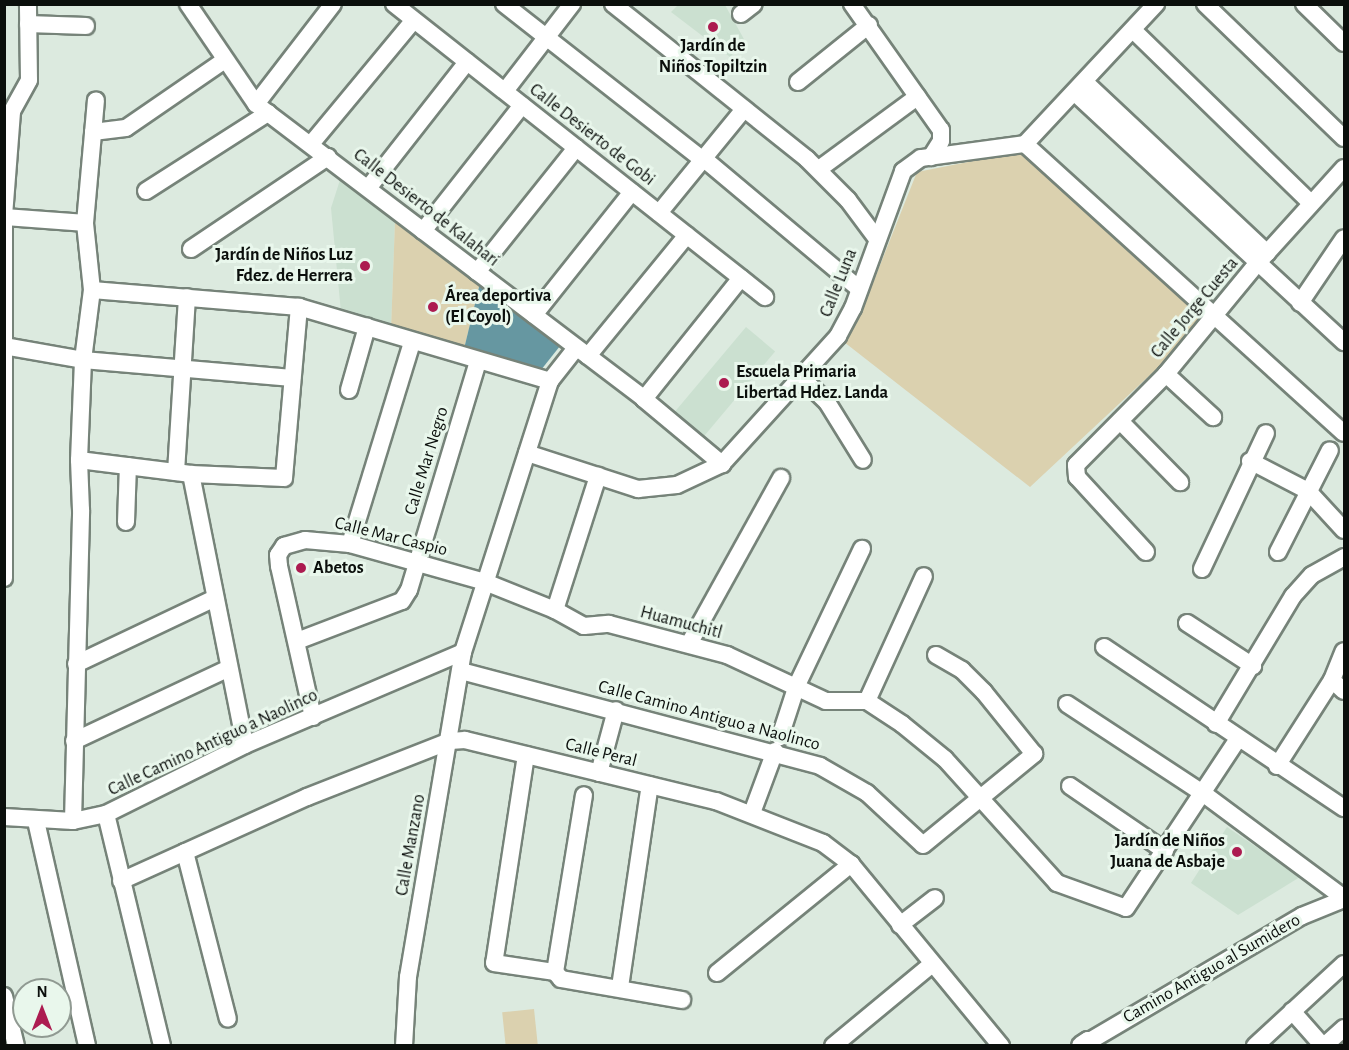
<!DOCTYPE html>
<meta charset="utf-8">
<style>
body{margin:0}
#map{position:relative;width:1349px;height:1050px;overflow:hidden;background:#dceadf;font-family:"Alegreya Sans",sans-serif}
div>[style]{position:absolute}
[style*='--x']{left:calc(var(--x)*1px);top:calc(var(--y)*1px);width:calc(var(--w)*1px);rotate:calc(var(--a)*1deg)}
.built>*{inset:0;background:#cbe0d0;transform-origin:0 0}
.green>*{inset:0;background:#dbd1af;transform-origin:0 0}
.water>*{inset:0;background:#6697a1}
.roads{filter:drop-shadow(2px 0 #768379) drop-shadow(-2px 0 #768379) drop-shadow(0 2px #768379) drop-shadow(0 -2px #768379)}
.minor>*{height:16px;margin:-8px;padding:0 8px;transform-origin:8px;border-radius:8px;background:#fff}
.major>*{height:21px;margin:-10.5px;padding:0 10.5px;transform-origin:10.5px;border-radius:10.5px;background:#fff}
.dots>*{width:16px;height:16px;translate:-50% -50%;box-sizing:border-box;border:3px solid #e9f7ec;border-radius:50%}
span{translate:-50% -50%;white-space:nowrap;text-align:center;line-height:1.15;-webkit-text-stroke:6px #e9f7ec;paint-order:stroke}
.poi-label{font-size:18px;color:#0b0f0c;font-weight:700}
.right{translate:-100% -50%;text-align:right}
.left{translate:0 -50%;text-align:left}
.street-label{font-size:18px;color:#0b0f0c}
.frame{position:absolute;inset:0;border:6px solid #0b0f0c;pointer-events:none}
.north{position:absolute;left:12px;top:978px;width:60px;height:60px;box-sizing:border-box;background:#e9f7ec;border:2px solid #909a92;border-radius:50%;rotate:0deg;font-size:16px;font-weight:700;line-height:24px;text-align:center;color:#0b0f0c}
.north::after{content:'';display:block;margin:auto;width:21px;height:27px;background:#ac1b50;clip-path:polygon(50% 0,100% 100%,50% 72%,0 100%)}
</style>
<div id="map">
<div class="built">
<i style="clip-path:polygon(678px 5px,725px 5px,745px 41px,730px 57px,671px 12px)"></i>
<i style="clip-path:polygon(340px 180px,395px 221px,391px 330px,341px 312px,331px 208px)"></i>
<i style="left:746px;top:327px;width:38px;height:112px;rotate:40deg"></i>
<i style="clip-path:polygon(1227px 827px,1300px 877px,1238px 915px,1191px 883px)"></i>
</div>
<div class="green">
<i style="clip-path:polygon(1024px 151px,1210px 319px,1030px 487px,844px 342px,867px 298px,917px 172px)"></i>
<i style="clip-path:polygon(395px 221px,480px 283px,463px 353px,391px 330px)"></i>
<i style="left:534px;top:1009px;width:36px;height:32px;rotate:84deg"></i>
</div>
<div class="water">
<i style="clip-path:polygon(480px 283px,560px 346px,537px 375px,463px 353px)"></i>
</div>
<div class="roads">
<div class="minor">
<i style="--x:188;--y:4;--w:121;--a:55.8"></i>
<i style="--x:256;--y:104;--w:487;--a:37.2"></i>
<i style="--x:644;--y:399;--w:102;--a:39.8"></i>
<i style="--x:394;--y:4;--w:473;--a:38.3"></i>
<i style="--x:504;--y:4;--w:253;--a:38.1"></i>
<i style="--x:613;--y:4;--w:248;--a:38.6"></i>
<i style="--x:807;--y:159;--w:58;--a:45"></i>
<i style="--x:848;--y:200;--w:49;--a:53.4"></i>
<i style="--x:852;--y:4;--w:154;--a:54.8"></i>
<i style="--x:941;--y:130;--w:11;--a:90"></i>
<i style="--x:941;--y:141;--w:19;--a:122"></i>
<i style="--x:1205;--y:4;--w:193;--a:44"></i>
<i style="--x:1304;--y:4;--w:56;--a:44.3"></i>
<i style="--x:741;--y:14;--w:16;--a:-38"></i>
<i style="--x:28;--y:24;--w:58;--a:2"></i>
<i style="--x:1133;--y:30;--w:248;--a:44.2"></i>
<i style="--x:798;--y:82;--w:91;--a:-38.8"></i>
<i style="--x:1085;--y:82;--w:250;--a:43.2"></i>
<i style="--x:505;--y:91;--w:110;--a:-52.4"></i>
<i style="--x:1075;--y:93;--w:367;--a:42.8"></i>
<i style="--x:256;--y:104;--w:126;--a:-52.4"></i>
<i style="--x:93;--y:132;--w:33;--a:-7"></i>
<i style="--x:126;--y:128;--w:120;--a:-34.5"></i>
<i style="--x:311;--y:144;--w:160;--a:-50.3"></i>
<i style="--x:1025;--y:144;--w:430;--a:42.2"></i>
<i style="--x:1025;--y:144;--w:192;--a:-46.9"></i>
<i style="--x:709;--y:163;--w:196;--a:40"></i>
<i style="--x:819;--y:169;--w:122;--a:-36.3"></i>
<i style="--x:369;--y:187;--w:159;--a:-51.9"></i>
<i style="--x:146;--y:191;--w:145;--a:-32.6"></i>
<i style="--x:659;--y:213;--w:134;--a:-50.7"></i>
<i style="--x:4;--y:216;--w:105;--a:-85.6"></i>
<i style="--x:12;--y:111;--w:35;--a:-61"></i>
<i style="--x:29;--y:80;--w:76;--a:-90.8"></i>
<i style="--x:4;--y:217;--w:81;--a:4.2"></i>
<i style="--x:4;--y:220;--w:358;--a:90"></i>
<i style="--x:423;--y:231;--w:160;--a:-51.8"></i>
<i style="--x:191;--y:249;--w:165;--a:-33.9"></i>
<i style="--x:477;--y:272;--w:159;--a:-51.4"></i>
<i style="--x:92;--y:290;--w:208;--a:4.7"></i>
<i style="--x:299;--y:307;--w:262;--a:16.4"></i>
<i style="--x:1300;--y:303;--w:78;--a:-55.9"></i>
<i style="--x:534;--y:315;--w:157;--a:-51.5"></i>
<i style="--x:4;--y:346;--w:80;--a:10"></i>
<i style="--x:83;--y:360;--w:210;--a:4.9"></i>
<i style="--x:588;--y:356;--w:156;--a:-50.7"></i>
<i style="--x:1166;--y:374;--w:64;--a:42.5"></i>
<i style="--x:802;--y:378;--w:35;--a:44"></i>
<i style="--x:827;--y:402;--w:68;--a:58.2"></i>
<i style="--x:349;--y:390;--w:66;--a:-74.1"></i>
<i style="--x:644;--y:399;--w:155;--a:-51.3"></i>
<i style="--x:1120;--y:421;--w:86;--a:45.5"></i>
<i style="--x:527;--y:453;--w:117;--a:18"></i>
<i style="--x:638;--y:489;--w:39;--a:-6"></i>
<i style="--x:677;--y:485;--w:50;--a:-25"></i>
<i style="--x:722;--y:464;--w:173;--a:-47.8"></i>
<i style="--x:838;--y:336;--w:32;--a:-62"></i>
<i style="--x:853;--y:308;--w:146;--a:-69.9"></i>
<i style="--x:903;--y:171;--w:22;--a:-36"></i>
<i style="--x:921;--y:158;--w:105;--a:-7.7"></i>
<i style="--x:79;--y:460;--w:113;--a:7.1"></i>
<i style="--x:191;--y:474;--w:93;--a:2.5"></i>
<i style="--x:284;--y:478;--w:172;--a:-85"></i>
<i style="--x:1250;--y:461;--w:65;--a:27.3"></i>
<i style="--x:1308;--y:491;--w:53;--a:47.3"></i>
<i style="--x:176;--y:472;--w:175;--a:-86.4"></i>
<i style="--x:191;--y:474;--w:276;--a:78.7"></i>
<i style="--x:126;--y:522;--w:56;--a:-88"></i>
<i style="--x:350;--y:544;--w:210;--a:-72.9"></i>
<i style="--x:1146;--y:552;--w:102;--a:-132.6"></i>
<i style="--x:1077;--y:477;--w:12;--a:-95"></i>
<i style="--x:1076;--y:465;--w:128;--a:-45.3"></i>
<i style="--x:1166;--y:374;--w:141;--a:-50.5"></i>
<i style="--x:1256;--y:265;--w:131;--a:-47.8"></i>
<i style="--x:1278;--y:552;--w:114;--a:-63"></i>
<i style="--x:1202;--y:569;--w:150;--a:-64.8"></i>
<i style="--x:555;--y:610;--w:141;--a:-72.2"></i>
<i style="--x:1187;--y:623;--w:79;--a:33.1"></i>
<i style="--x:297;--y:641;--w:112;--a:-20.9"></i>
<i style="--x:402;--y:601;--w:13;--a:-58"></i>
<i style="--x:409;--y:590;--w:238;--a:-73.2"></i>
<i style="--x:689;--y:644;--w:190;--a:-61"></i>
<i style="--x:1104;--y:647;--w:289;--a:33.9"></i>
<i style="--x:76;--y:664;--w:154;--a:-25.4"></i>
<i style="--x:461;--y:671;--w:371;--a:14.8"></i>
<i style="--x:820;--y:766;--w:54;--a:29.9"></i>
<i style="--x:867;--y:793;--w:76;--a:42.9"></i>
<i style="--x:923;--y:845;--w:144;--a:-39.3"></i>
<i style="--x:1034;--y:754;--w:80;--a:-128.9"></i>
<i style="--x:984;--y:692;--w:31;--a:-135"></i>
<i style="--x:962;--y:670;--w:30;--a:-150"></i>
<i style="--x:1332;--y:680;--w:16;--a:43"></i>
<i style="--x:867;--y:701;--w:42;--a:33.3"></i>
<i style="--x:902;--y:724;--w:55;--a:39.1"></i>
<i style="--x:945;--y:759;--w:167;--a:47.9"></i>
<i style="--x:1057;--y:883;--w:73;--a:19.9"></i>
<i style="--x:1126;--y:908;--w:203;--a:-56.5"></i>
<i style="--x:867;--y:701;--w:137;--a:-65.5"></i>
<i style="--x:1067;--y:704;--w:164;--a:33.3"></i>
<i style="--x:1204;--y:794;--w:174;--a:36.6"></i>
<i style="--x:313;--y:717;--w:155;--a:-102.7"></i>
<i style="--x:279;--y:566;--w:11;--a:-95"></i>
<i style="--x:278;--y:555;--w:11;--a:-56"></i>
<i style="--x:284;--y:546;--w:22;--a:-16"></i>
<i style="--x:305;--y:540;--w:45;--a:5.1"></i>
<i style="--x:350;--y:544;--w:140;--a:15.7"></i>
<i style="--x:485;--y:582;--w:75;--a:21.8"></i>
<i style="--x:555;--y:610;--w:33;--a:29"></i>
<i style="--x:584;--y:626;--w:25;--a:-5"></i>
<i style="--x:609;--y:624;--w:122;--a:14.7"></i>
<i style="--x:727;--y:655;--w:109;--a:24.9"></i>
<i style="--x:826;--y:701;--w:41;--a:0"></i>
<i style="--x:1216;--y:724;--w:149;--a:-59"></i>
<i style="--x:1293;--y:596;--w:28;--a:-48"></i>
<i style="--x:1312;--y:575;--w:37;--a:-29"></i>
<i style="--x:780;--y:737;--w:55;--a:-71.9"></i>
<i style="--x:797;--y:685;--w:151;--a:-64.5"></i>
<i style="--x:74;--y:741;--w:171;--a:-25.2"></i>
<i style="--x:526;--y:755;--w:210;--a:98.7"></i>
<i style="--x:494;--y:963;--w:62;--a:8.4"></i>
<i style="--x:555;--y:972;--w:9;--a:49"></i>
<i style="--x:561;--y:979;--w:123;--a:9.8"></i>
<i style="--x:1277;--y:766;--w:102;--a:-57.4"></i>
<i style="--x:1332;--y:680;--w:31;--a:-68"></i>
<i style="--x:599;--y:773;--w:65;--a:-74.9"></i>
<i style="--x:1070;--y:786;--w:115;--a:34.4"></i>
<i style="--x:752;--y:813;--w:66;--a:-69.6"></i>
<i style="--x:106;--y:814;--w:239;--a:76.4"></i>
<i style="--x:4;--y:817;--w:69;--a:3.3"></i>
<i style="--x:73;--y:821;--w:34;--a:-12"></i>
<i style="--x:106;--y:814;--w:155;--a:-26.4"></i>
<i style="--x:245;--y:745;--w:237;--a:-23.1"></i>
<i style="--x:36;--y:821;--w:231;--a:77.2"></i>
<i style="--x:73;--y:821;--w:311;--a:-88.5"></i>
<i style="--x:81;--y:510;--w:50;--a:-92.3"></i>
<i style="--x:79;--y:460;--w:100;--a:-87.7"></i>
<i style="--x:83;--y:360;--w:71;--a:-82.7"></i>
<i style="--x:92;--y:290;--w:67;--a:-96"></i>
<i style="--x:85;--y:223;--w:123;--a:-84.9"></i>
<i style="--x:185;--y:852;--w:172;--a:75.6"></i>
<i style="--x:121;--y:881;--w:204;--a:-24.3"></i>
<i style="--x:307;--y:797;--w:154;--a:-21.4"></i>
<i style="--x:450;--y:741;--w:15;--a:-4"></i>
<i style="--x:465;--y:740;--w:258;--a:13.7"></i>
<i style="--x:716;--y:801;--w:115;--a:21.4"></i>
<i style="--x:823;--y:843;--w:35;--a:37"></i>
<i style="--x:851;--y:864;--w:236;--a:50.5"></i>
<i style="--x:900;--y:925;--w:44;--a:-37.6"></i>
<i style="--x:555;--y:972;--w:179;--a:-80.7"></i>
<i style="--x:717;--y:973;--w:173;--a:-39.1"></i>
<i style="--x:620;--y:987;--w:204;--a:-81.6"></i>
<i style="--x:4;--y:996;--w:51;--a:76.5"></i>
<i style="--x:1292;--y:1011;--w:47;--a:48.5"></i>
<i style="--x:1088;--y:1042;--w:248;--a:-30.5"></i>
<i style="--x:1302;--y:916;--w:45;--a:-22"></i>
<i style="--x:404;--y:1046;--w:69;--a:-86.7"></i>
<i style="--x:408;--y:977;--w:330;--a:-80.4"></i>
<i style="--x:463;--y:652;--w:285;--a:-72.2"></i>
<i style="--x:550;--y:381;--w:42;--a:-51.8"></i>
<i style="--x:833;--y:1046;--w:129;--a:-39.6"></i>
<i style="--x:1255;--y:1046;--w:121;--a:-42.7"></i>
<i style="--x:1324;--y:1046;--w:27;--a:-42"></i>
</div>
<div class="major">
<i style="--x:1082;--y:1046;--w:7;--a:-34"></i>
<i style="--x:1088;--y:1042;--w:4;--a:63"></i>
</div>
</div>
<div class="dots">
<i style="left:713px;top:27px;background:#ac1b50"></i>
<i style="left:365px;top:266px;background:#ac1b50"></i>
<i style="left:433px;top:307px;background:#ac1b50"></i>
<i style="left:724px;top:383px;background:#ac1b50"></i>
<i style="left:301px;top:568px;background:#ac1b50"></i>
<i style="left:1237px;top:852px;background:#ac1b50"></i>
</div>
<div class="poi-label">
<span style="left:713px;top:57px">Jardín de<br>Niños Topiltzin</span>
<span class="right" style="left:353px;top:266px">Jardín de Niños Luz<br>Fdez. de Herrera</span>
<span class="left" style="left:445px;top:307px">Área deportiva<br>(El Coyol)</span>
<span class="left" style="left:736px;top:383px">Escuela Primaria<br>Libertad Hdez. Landa</span>
<span class="left" style="left:313px;top:568px">Abetos</span>
<span class="right" style="left:1225px;top:852px">Jardín de Niños<br>Juana de Asbaje</span>
</div>
<div class="street-label">
<span style="left:592px;top:135px;rotate:38deg">Calle Desierto de Gobi</span>
<span style="left:426px;top:208px;rotate:38deg">Calle Desierto de Kalahari</span>
<span style="left:839px;top:283px;rotate:-68deg">Calle Luna</span>
<span style="left:1195px;top:308px;rotate:-50deg">Calle Jorge Cuesta</span>
<span style="left:427px;top:461px;rotate:-73deg">Calle Mar Negro</span>
<span style="left:391px;top:537px;rotate:14deg">Calle Mar Caspio</span>
<span style="left:681px;top:623px;rotate:15deg">Huamuchitl</span>
<span style="left:709px;top:716px;rotate:15deg">Calle Camino Antiguo a Naolinco</span>
<span style="left:213px;top:743px;rotate:-25deg">Calle Camino Antiguo a Naolinco</span>
<span style="left:601px;top:753px;rotate:14deg">Calle Peral</span>
<span style="left:411px;top:845px;rotate:-80deg">Calle Manzano</span>
<span style="left:1212px;top:969px;rotate:-30deg">Camino Antiguo al Sumidero</span>
</div>
<div class="frame"></div>
<div class="north">N</div>
</div>
